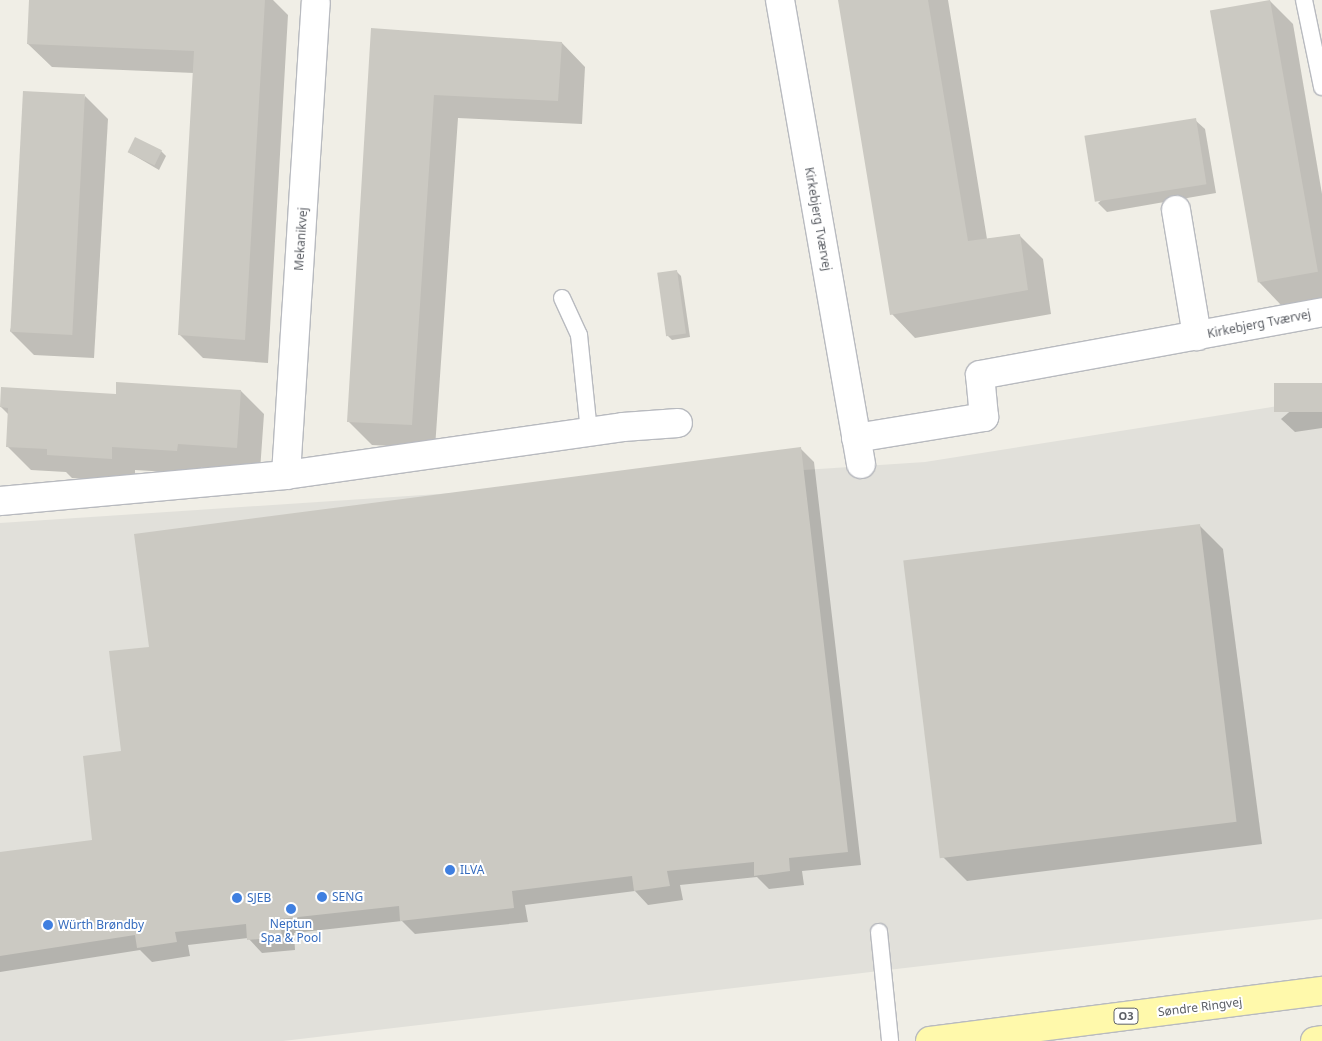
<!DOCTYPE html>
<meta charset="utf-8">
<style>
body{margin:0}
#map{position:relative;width:1322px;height:1041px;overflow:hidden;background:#f0eee6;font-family:"Noto Sans",sans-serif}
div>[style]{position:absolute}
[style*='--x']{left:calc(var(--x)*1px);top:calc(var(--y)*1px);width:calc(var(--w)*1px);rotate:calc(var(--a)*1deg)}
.industrial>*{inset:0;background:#e1e0da}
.shadow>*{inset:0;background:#0003}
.building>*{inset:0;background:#cbc9c2;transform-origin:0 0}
.roads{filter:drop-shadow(1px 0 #b8babf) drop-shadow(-1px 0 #b8babf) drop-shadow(0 1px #b8babf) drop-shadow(0 -1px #b8babf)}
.lane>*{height:16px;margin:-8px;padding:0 8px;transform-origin:8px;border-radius:8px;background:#fff}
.street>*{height:28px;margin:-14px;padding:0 14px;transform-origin:14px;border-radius:14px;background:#fff}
.primary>*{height:28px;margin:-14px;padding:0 14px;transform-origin:14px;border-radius:14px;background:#fff9ab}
.dots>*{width:14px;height:14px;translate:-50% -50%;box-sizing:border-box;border:2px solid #fff;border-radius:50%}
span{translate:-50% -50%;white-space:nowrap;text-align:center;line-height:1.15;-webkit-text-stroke:4px #fff;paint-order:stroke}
.shield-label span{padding:1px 4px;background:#fff;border:1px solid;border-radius:4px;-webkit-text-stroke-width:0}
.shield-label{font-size:11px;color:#5d6066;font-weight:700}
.street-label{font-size:12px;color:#5d6066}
.shop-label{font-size:12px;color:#366cbe}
.left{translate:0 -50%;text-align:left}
</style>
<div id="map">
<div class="industrial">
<i style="clip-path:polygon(1322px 399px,1322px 919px,283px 1041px,0 1041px,0 523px,925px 462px)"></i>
</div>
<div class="shadow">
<i style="clip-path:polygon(30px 0,273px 0,288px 15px,268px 363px,203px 358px,180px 335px,194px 73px,52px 67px,28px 44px)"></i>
<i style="clip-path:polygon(840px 0,948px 0,987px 239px,1019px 235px,1043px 259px,1051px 314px,915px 338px,892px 314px)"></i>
<i style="clip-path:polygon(1270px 1px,1293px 24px,1322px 194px,1322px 298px,1281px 305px,1258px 281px)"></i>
<i style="clip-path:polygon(372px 30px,562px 43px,585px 67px,582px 124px,458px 118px,435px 448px,372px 445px,348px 421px)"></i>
<i style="clip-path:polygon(85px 96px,108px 119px,94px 358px,34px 355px,10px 331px)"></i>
<i style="clip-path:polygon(1195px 120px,1205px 129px,1216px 193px,1107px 212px,1098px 203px)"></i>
<i style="clip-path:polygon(161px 151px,166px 156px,159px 170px,130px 153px)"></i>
<i style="clip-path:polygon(677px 272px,681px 276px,690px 337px,672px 340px,668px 336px)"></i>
<i style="clip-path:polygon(1322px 384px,1322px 428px,1295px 432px,1281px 419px)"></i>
<i style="clip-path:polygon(241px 391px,264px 414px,260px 471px,201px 467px,201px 474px,135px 470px,135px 482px,72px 478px,66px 472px,31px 470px,7px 446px,9px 415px,1px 407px,117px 395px)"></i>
<i style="clip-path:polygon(800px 448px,814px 462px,861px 865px,802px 871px,804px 885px,769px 889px,757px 877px,680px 885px,683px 900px,648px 905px,635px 891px,525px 905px,528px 922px,415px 934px,402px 921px,294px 933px,295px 950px,262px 953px,248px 938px,188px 945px,190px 956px,152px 962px,140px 950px,0 972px,0 853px,94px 841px,122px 752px,150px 648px)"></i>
<i style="clip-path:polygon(1199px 525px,1223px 549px,1262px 844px,967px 881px,943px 857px)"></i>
</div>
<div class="building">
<i style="clip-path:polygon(29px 0,265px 0,245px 340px,178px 335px,194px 51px,27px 44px)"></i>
<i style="clip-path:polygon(838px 0,928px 0,968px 241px,1020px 234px,1028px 290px,890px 315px)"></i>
<i style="left:1270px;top:0;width:276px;height:61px;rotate:80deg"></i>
<i style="clip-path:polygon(371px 28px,562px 42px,558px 101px,434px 95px,412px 425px,347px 422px)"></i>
<i style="left:23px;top:91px;width:62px;height:241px;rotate:3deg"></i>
<i style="left:1196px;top:118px;width:67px;height:113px;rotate:81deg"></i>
<i style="left:135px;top:137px;width:30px;height:17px;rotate:26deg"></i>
<i style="left:677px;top:270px;width:64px;height:20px;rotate:82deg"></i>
<i style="clip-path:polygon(116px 382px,241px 390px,237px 448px,178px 444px,177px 451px,112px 447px,112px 459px,47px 455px,47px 449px,6px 447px,8px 408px,0 407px,1px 387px,116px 394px)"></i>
<i style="left:1322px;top:383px;width:29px;height:48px;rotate:90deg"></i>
<i style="clip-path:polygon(801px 447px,848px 852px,789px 858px,790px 871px,754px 876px,754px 862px,667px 871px,670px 886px,634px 891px,632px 876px,512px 891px,514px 908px,400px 921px,399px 906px,280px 919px,282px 937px,247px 940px,246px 924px,175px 932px,177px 942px,137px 948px,135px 935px,0 956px,0 852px,92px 840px,83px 756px,121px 751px,109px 651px,149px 647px,134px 534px)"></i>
<i style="left:1200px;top:524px;width:300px;height:299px;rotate:83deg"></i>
</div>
<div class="roads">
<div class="lane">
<i style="--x:1304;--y:0;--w:89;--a:78.3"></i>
<i style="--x:562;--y:298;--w:41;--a:65.3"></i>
<i style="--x:579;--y:335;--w:98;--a:84.1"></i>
<i style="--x:879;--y:932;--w:110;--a:84.2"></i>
</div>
<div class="street">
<i style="--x:780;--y:0;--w:471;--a:80.1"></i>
<i style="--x:1176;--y:210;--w:128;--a:80.5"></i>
<i style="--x:856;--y:438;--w:130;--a:-9.3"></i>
<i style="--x:984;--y:417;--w:42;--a:-95.4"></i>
<i style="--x:980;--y:375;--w:348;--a:-10.4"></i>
<i style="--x:286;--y:475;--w:473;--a:-86.4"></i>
<i style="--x:0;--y:501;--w:287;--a:-5.2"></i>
<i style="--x:286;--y:475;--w:340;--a:-8.1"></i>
<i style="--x:623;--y:427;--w:55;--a:-4.2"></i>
</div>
<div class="primary">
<i style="--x:930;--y:1041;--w:395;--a:-7.3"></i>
<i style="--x:1315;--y:1041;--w:7;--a:-8"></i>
</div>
</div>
<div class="dots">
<i style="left:450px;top:870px;background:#3f7fe0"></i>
<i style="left:322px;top:897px;background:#3f7fe0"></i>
<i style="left:237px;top:898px;background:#3f7fe0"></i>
<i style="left:291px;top:909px;background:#3f7fe0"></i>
<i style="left:48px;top:925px;background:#3f7fe0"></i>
</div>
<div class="shield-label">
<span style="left:1126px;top:1016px">O3</span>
</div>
<div class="street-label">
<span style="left:818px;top:219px;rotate:80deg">Kirkebjerg Tværvej</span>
<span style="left:301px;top:239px;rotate:-86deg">Mekanikvej</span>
<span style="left:1259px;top:324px;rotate:-11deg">Kirkebjerg Tværvej</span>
<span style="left:1200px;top:1007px;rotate:-7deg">Søndre Ringvej</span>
</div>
<div class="shop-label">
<span class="left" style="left:460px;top:870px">ILVA</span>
<span class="left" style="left:332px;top:897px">SENG</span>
<span class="left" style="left:247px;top:898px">SJEB</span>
<span style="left:291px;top:931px">Neptun<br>Spa &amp; Pool</span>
<span class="left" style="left:58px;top:925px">Würth Brøndby</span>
</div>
</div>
